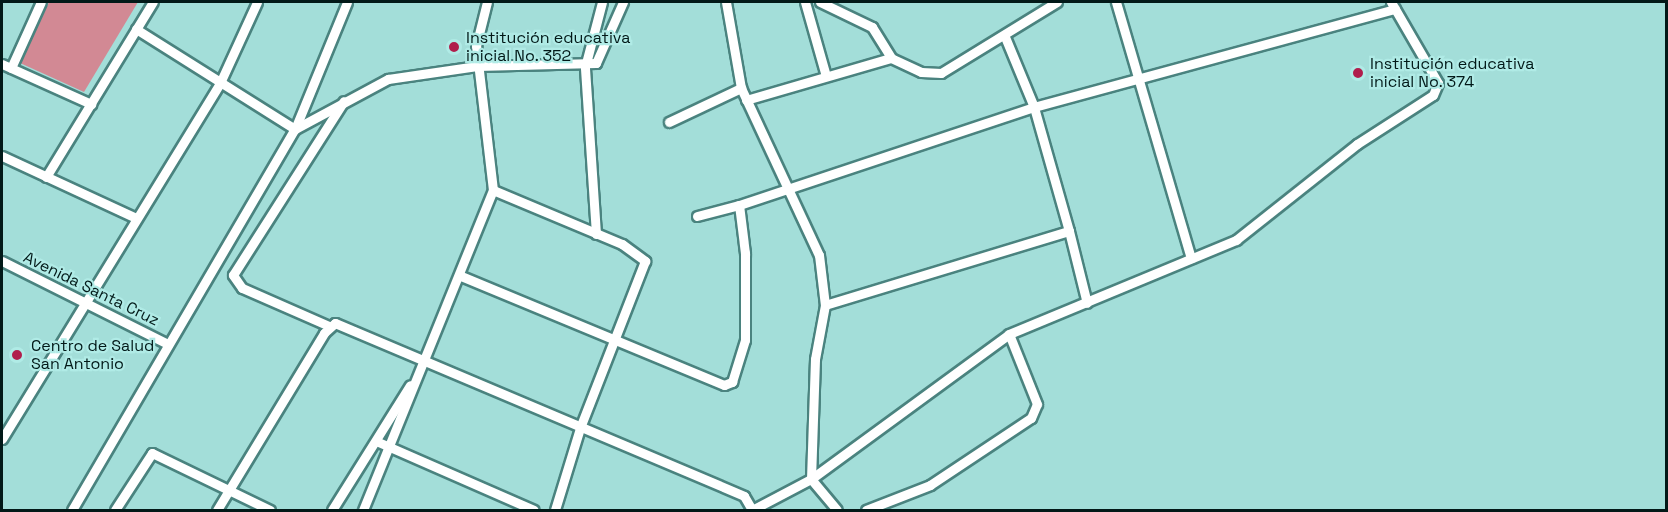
<!DOCTYPE html>
<meta charset="utf-8">
<style>
body{margin:0}
#map{position:relative;width:1668px;height:512px;overflow:hidden;background:#a3ded9;font-family:"Space Grotesk",sans-serif}
div>[style]{position:absolute}
[style*='--x']{left:calc(var(--x)*1px);top:calc(var(--y)*1px);width:calc(var(--w)*1px);rotate:calc(var(--a)*1deg)}
.green>*{inset:0;background:#d28994}
.roads{filter:drop-shadow(2px 0 #4a837f) drop-shadow(-2px 0 #4a837f) drop-shadow(0 2px #4a837f) drop-shadow(0 -2px #4a837f)}
.street>*{height:9px;margin:-4.5px;padding:0 4.5px;transform-origin:4.5px;border-radius:4.5px;background:#fff}
.dots>*{width:16px;height:16px;translate:-50% -50%;box-sizing:border-box;border:3px solid #b0ebe6;border-radius:50%}
span{translate:-50% -50%;white-space:nowrap;text-align:center;line-height:1.15;-webkit-text-stroke:4.5px #b0ebe6;paint-order:stroke}
.poi-label{font-size:16px;color:#021918}
.left{translate:0 -50%;text-align:left}
.street-label{font-size:16px;color:#021918}
.frame{position:absolute;inset:0;border:3px solid #021918;pointer-events:none}
</style>
<div id="map">
<div class="green">
<i style="clip-path:polygon(49px 2px,138px 2px,84px 92px,20px 63px)"></i>
</div>
<div class="roads">
<div class="street">
<i style="--x:726;--y:2;--w:87;--a:80.1"></i>
<i style="--x:741;--y:88;--w:184;--a:65"></i>
<i style="--x:819;--y:255;--w:50;--a:83.2"></i>
<i style="--x:825;--y:305;--w:55;--a:100.5"></i>
<i style="--x:815;--y:359;--w:120;--a:91.9"></i>
<i style="--x:811;--y:479;--w:40;--a:50"></i>
<i style="--x:805;--y:2;--w:77;--a:74.2"></i>
<i style="--x:820;--y:2;--w:58;--a:25.7"></i>
<i style="--x:872;--y:27;--w:36;--a:58"></i>
<i style="--x:891;--y:58;--w:33;--a:25"></i>
<i style="--x:921;--y:72;--w:20;--a:3"></i>
<i style="--x:941;--y:73;--w:136;--a:-31.5"></i>
<i style="--x:1116;--y:2;--w:267;--a:73.7"></i>
<i style="--x:136;--y:29;--w:188;--a:32.2"></i>
<i style="--x:295;--y:129;--w:106;--a:-28.3"></i>
<i style="--x:388;--y:79;--w:90;--a:-8.3"></i>
<i style="--x:477;--y:66;--w:119;--a:-1.4"></i>
<i style="--x:596;--y:63;--w:67;--a:-66.1"></i>
<i style="--x:2;--y:64;--w:98;--a:24.2"></i>
<i style="--x:11;--y:68;--w:72;--a:-65.6"></i>
<i style="--x:746;--y:100;--w:151;--a:-16.2"></i>
<i style="--x:669;--y:122;--w:80;--a:-25.3"></i>
<i style="--x:2;--y:156;--w:148;--a:24.8"></i>
<i style="--x:46;--y:177;--w:205;--a:-58.6"></i>
<i style="--x:493;--y:190;--w:140;--a:22.7"></i>
<i style="--x:622;--y:244;--w:29;--a:36"></i>
<i style="--x:645;--y:261;--w:179;--a:111.3"></i>
<i style="--x:580;--y:428;--w:86;--a:107"></i>
<i style="--x:697;--y:216;--w:43;--a:-14.7"></i>
<i style="--x:1069;--y:231;--w:74;--a:76"></i>
<i style="--x:596;--y:234;--w:167;--a:-93.8"></i>
<i style="--x:585;--y:67;--w:67;--a:-75.3"></i>
<i style="--x:2;--y:261;--w:186;--a:26.6"></i>
<i style="--x:461;--y:276;--w:285;--a:22.5"></i>
<i style="--x:724;--y:385;--w:9;--a:-21"></i>
<i style="--x:732;--y:382;--w:44;--a:-72.8"></i>
<i style="--x:745;--y:340;--w:87;--a:-90"></i>
<i style="--x:745;--y:253;--w:48;--a:-97.1"></i>
<i style="--x:739;--y:205;--w:311;--a:-18.4"></i>
<i style="--x:1034;--y:107;--w:76;--a:-112.5"></i>
<i style="--x:825;--y:305;--w:255;--a:-16.9"></i>
<i style="--x:1069;--y:231;--w:129;--a:-105.8"></i>
<i style="--x:1034;--y:107;--w:374;--a:-15.2"></i>
<i style="--x:329;--y:326;--w:95;--a:-156.4"></i>
<i style="--x:242;--y:288;--w:16;--a:-125"></i>
<i style="--x:233;--y:275;--w:206;--a:-57.5"></i>
<i style="--x:2;--y:439;--w:417;--a:-58.5"></i>
<i style="--x:220;--y:83;--w:89;--a:-65.4"></i>
<i style="--x:376;--y:441;--w:172;--a:23.6"></i>
<i style="--x:72;--y:510;--w:441;--a:-59.7"></i>
<i style="--x:295;--y:129;--w:137;--a:-67.7"></i>
<i style="--x:115;--y:510;--w:68;--a:-57"></i>
<i style="--x:152;--y:453;--w:131;--a:25.8"></i>
<i style="--x:217;--y:510;--w:207;--a:-58.8"></i>
<i style="--x:324;--y:333;--w:15;--a:-42"></i>
<i style="--x:335;--y:323;--w:444;--a:22.9"></i>
<i style="--x:744;--y:496;--w:16;--a:60"></i>
<i style="--x:752;--y:510;--w:67;--a:-27.7"></i>
<i style="--x:811;--y:479;--w:245;--a:-36.2"></i>
<i style="--x:1009;--y:334;--w:246;--a:-22.5"></i>
<i style="--x:1236;--y:240;--w:154;--a:-38.4"></i>
<i style="--x:1357;--y:144;--w:90;--a:-32.8"></i>
<i style="--x:1433;--y:95;--w:13;--a:-67"></i>
<i style="--x:1438;--y:83;--w:94;--a:-120.1"></i>
<i style="--x:332;--y:510;--w:147;--a:-58"></i>
<i style="--x:363;--y:510;--w:345;--a:-67.9"></i>
<i style="--x:493;--y:190;--w:145;--a:-96.7"></i>
<i style="--x:476;--y:46;--w:45;--a:-76"></i>
<i style="--x:866;--y:510;--w:69;--a:-21.3"></i>
<i style="--x:930;--y:485;--w:121;--a:-33.6"></i>
<i style="--x:1031;--y:418;--w:15;--a:-67"></i>
<i style="--x:1037;--y:404;--w:75;--a:-111.8"></i>
</div>
</div>
<div class="dots">
<i style="left:454px;top:47px;background:#b01e4c"></i>
<i style="left:1358px;top:73px;background:#b01e4c"></i>
<i style="left:17px;top:355px;background:#b01e4c"></i>
</div>
<div class="poi-label">
<span class="left" style="left:466px;top:47px">Institución educativa<br>inicial No. 352</span>
<span class="left" style="left:1370px;top:73px">Institución educativa<br>inicial No. 374</span>
<span class="left" style="left:31px;top:355px">Centro de Salud<br>San Antonio</span>
</div>
<div class="street-label">
<span style="left:91px;top:289px;rotate:26deg">Avenida Santa Cruz</span>
</div>
<div class="frame"></div>
</div>
